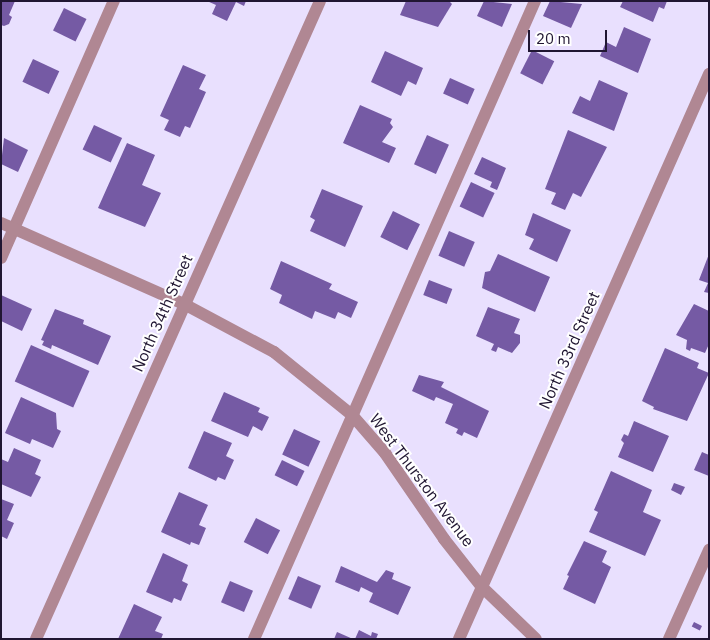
<!DOCTYPE html>
<style>
body{margin:0}
#map{position:relative;width:710px;height:640px;overflow:hidden;background:#e9e0fe;font-family:"IBM Plex Sans",sans-serif}
div>[style]{position:absolute}
[style*='--x']{left:calc(var(--x)*1px);top:calc(var(--y)*1px);width:calc(var(--w)*1px);rotate:calc(var(--a)*1deg)}
.building>*{inset:0;background:#755aa4;transform-origin:0 0}
.lane>*{height:12px;margin:-6px;padding:0 6px;transform-origin:6px;border-radius:6px;background:#b08793}
.street>*{height:12px;margin:-6px;padding:0 6px;transform-origin:6px;border-radius:6px;background:#b08793}
span{translate:-50% -50%;white-space:nowrap;text-align:center;line-height:1.15;-webkit-text-stroke:4px #fff;paint-order:stroke}
.street-label{font-size:16px;color:#201632}
.frame{position:absolute;inset:0;border:2px solid #201632;pointer-events:none}
.scale{position:absolute;left:528px;top:30px;width:79px;height:22px;box-sizing:border-box;border:2px solid #201632;border-top:0;padding-left:6px;font-size:15px;line-height:18px;white-space:nowrap;color:#201632;-webkit-text-stroke:4px #fff;paint-order:stroke}
</style>
<div id="map">
<div class="building">
<i style="clip-path:polygon(1px 1px,15px 1px,9px 15px,12px 17px,9px 24px,4px 26px,1px 25px)"></i>
<i style="clip-path:polygon(207px 1px,246px 1px,244px 6px,236px 2px,227px 21px,212px 14px,216px 5px)"></i>
<i style="clip-path:polygon(406px 1px,449px 1px,452px 4px,438px 27px,400px 15px)"></i>
<i style="clip-path:polygon(484px 1px,512px 4px,502px 27px,477px 16px)"></i>
<i style="clip-path:polygon(550px 1px,582px 4px,571px 28px,543px 16px)"></i>
<i style="clip-path:polygon(623px 1px,667px 1px,664px 9px,659px 7px,653px 22px,620px 7px)"></i>
<i style="left:64px;top:8px;width:25px;height:25px;rotate:26deg"></i>
<i style="clip-path:polygon(624px 27px,651px 39px,638px 73px,600px 56px,606px 42px,616px 47px)"></i>
<i style="left:532px;top:50px;width:25px;height:26px;rotate:27deg"></i>
<i style="clip-path:polygon(385px 51px,423px 68px,416px 85px,408px 81px,401px 96px,371px 82px)"></i>
<i style="left:33px;top:59px;width:29px;height:25px;rotate:25deg"></i>
<i style="clip-path:polygon(183px 65px,206px 75px,199px 89px,206px 92px,190px 128px,185px 126px,180px 137px,164px 130px,169px 120px,160px 116px)"></i>
<i style="left:450px;top:78px;width:27px;height:17px;rotate:24deg"></i>
<i style="clip-path:polygon(599px 80px,628px 93px,614px 131px,572px 113px,580px 96px,590px 101px)"></i>
<i style="clip-path:polygon(360px 105px,392px 119px,390px 123px,393px 127px,382px 142px,396px 148px,389px 163px,343px 143px)"></i>
<i style="left:94px;top:125px;width:31px;height:27px;rotate:25deg"></i>
<i style="clip-path:polygon(568px 130px,607px 147px,581px 197px,573px 193px,565px 210px,551px 204px,556px 193px,545px 189px)"></i>
<i style="left:427px;top:135px;width:24px;height:32px;rotate:24deg"></i>
<i style="clip-path:polygon(4px 138px,28px 150px,18px 172px,1px 164px)"></i>
<i style="clip-path:polygon(127px 143px,155px 155px,142px 185px,161px 193px,145px 227px,98px 208px)"></i>
<i style="clip-path:polygon(482px 157px,506px 168px,497px 190px,490px 187px,492px 182px,474px 174px)"></i>
<i style="left:471px;top:182px;width:26px;height:27px;rotate:25deg"></i>
<i style="clip-path:polygon(322px 189px,363px 206px,345px 247px,310px 231px,315px 220px,310px 217px)"></i>
<i style="left:393px;top:211px;width:30px;height:29px;rotate:26deg"></i>
<i style="clip-path:polygon(533px 213px,571px 230px,557px 262px,529px 249px,534px 239px,525px 235px)"></i>
<i style="left:449px;top:231px;width:28px;height:27px;rotate:23deg"></i>
<i style="clip-path:polygon(498px 254px,550px 277px,535px 312px,482px 288px,485px 272px,490px 271px)"></i>
<i style="clip-path:polygon(709px 254px,709px 293px,704px 292px,708px 283px,699px 280px)"></i>
<i style="clip-path:polygon(281px 261px,332px 284px,329px 289px,358px 302px,351px 318px,338px 312px,335px 319px,315px 311px,312px 319px,279px 303px,282px 295px,270px 289px)"></i>
<i style="left:429px;top:280px;width:25px;height:16px;rotate:21deg"></i>
<i style="clip-path:polygon(1px 295px,32px 309px,22px 331px,1px 321px)"></i>
<i style="clip-path:polygon(694px 304px,709px 311px,709px 344px,705px 353px,691px 348px,690px 351px,686px 349px,687px 340px,676px 335px)"></i>
<i style="clip-path:polygon(488px 307px,520px 319px,514px 333px,520px 335px,520px 343px,512px 353px,498px 347px,496px 352px,491px 350px,494px 344px,476px 336px)"></i>
<i style="clip-path:polygon(55px 309px,84px 320px,83px 324px,111px 336px,98px 365px,52px 345px,51px 349px,42px 345px,44px 341px,41px 340px)"></i>
<i style="left:31px;top:345px;width:64px;height:40px;rotate:24deg"></i>
<i style="clip-path:polygon(665px 348px,699px 363px,697px 368px,709px 373px,687px 421px,653px 409px,654px 407px,642px 401px)"></i>
<i style="clip-path:polygon(419px 375px,444px 382px,441px 387px,489px 411px,477px 438px,464px 432px,462px 436px,456px 433px,458px 429px,445px 423px,453px 404px,436px 397px,434px 401px,412px 391px)"></i>
<i style="clip-path:polygon(224px 392px,260px 408px,258px 412px,269px 417px,262px 431px,253px 426px,248px 437px,211px 421px)"></i>
<i style="clip-path:polygon(21px 397px,56px 413px,57px 429px,61px 431px,53px 448px,32px 439px,30px 444px,5px 433px)"></i>
<i style="clip-path:polygon(634px 421px,669px 436px,653px 472px,618px 457px,624px 443px,621px 440px,624px 434px,628px 436px)"></i>
<i style="left:294px;top:429px;width:29px;height:28px;rotate:25deg"></i>
<i style="clip-path:polygon(204px 431px,232px 443px,226px 456px,234px 460px,225px 480px,218px 477px,216px 481px,188px 468px)"></i>
<i style="clip-path:polygon(14px 448px,41px 460px,35px 474px,41px 477px,31px 497px,1px 484px,1px 459px,8px 462px)"></i>
<i style="clip-path:polygon(702px 452px,709px 455px,709px 476px,694px 470px)"></i>
<i style="left:282px;top:460px;width:25px;height:17px;rotate:26deg"></i>
<i style="clip-path:polygon(611px 471px,652px 490px,643px 512px,661px 520px,645px 556px,589px 532px,598px 512px,594px 510px)"></i>
<i style="clip-path:polygon(674px 483px,685px 487px,681px 495px,671px 490px)"></i>
<i style="clip-path:polygon(179px 492px,208px 505px,199px 525px,206px 528px,199px 545px,191px 542px,190px 545px,161px 532px)"></i>
<i style="clip-path:polygon(1px 499px,14px 504px,7px 520px,14px 523px,7px 539px,1px 536px)"></i>
<i style="left:256px;top:518px;width:27px;height:27px;rotate:27deg"></i>
<i style="clip-path:polygon(584px 541px,607px 551px,602px 562px,611px 567px,595px 604px,563px 589px,569px 576px,567px 575px)"></i>
<i style="clip-path:polygon(163px 553px,188px 565px,182px 581px,188px 584px,181px 601px,174px 598px,172px 603px,146px 592px)"></i>
<i style="clip-path:polygon(341px 566px,377px 582px,386px 570px,394px 573px,392px 579px,411px 587px,398px 615px,369px 602px,373px 593px,361px 587px,359px 592px,335px 582px)"></i>
<i style="left:298px;top:576px;width:25px;height:25px;rotate:23deg"></i>
<i style="left:230px;top:581px;width:25px;height:23px;rotate:23deg"></i>
<i style="clip-path:polygon(134px 604px,162px 617px,155px 631px,163px 634px,161px 639px,118px 639px)"></i>
<i style="left:694px;top:622px;width:9px;height:5px;rotate:27deg"></i>
<i style="clip-path:polygon(359px 630px,371px 636px,372px 632px,378px 634px,376px 639px,355px 639px)"></i>
<i style="clip-path:polygon(337px 632px,353px 639px,334px 639px)"></i>
</div>
<div class="lane">
<i style="--x:1;--y:258;--w:281;--a:-66.3"></i>
<i style="--x:254;--y:639;--w:697;--a:-66.23"></i>
<i style="--x:669;--y:639;--w:98;--a:-65.8"></i>
</div>
<div class="street">
<i style="--x:1;--y:223;--w:200;--a:23.9"></i>
<i style="--x:184;--y:304;--w:102;--a:28.1"></i>
<i style="--x:274;--y:352;--w:100;--a:38.9"></i>
<i style="--x:352;--y:415;--w:50;--a:49"></i>
<i style="--x:385;--y:453;--w:104;--a:55.5"></i>
<i style="--x:444;--y:539;--w:60;--a:51.8"></i>
<i style="--x:481;--y:586;--w:76;--a:43.9"></i>
<i style="--x:36;--y:639;--w:698;--a:-66"></i>
<i style="--x:459;--y:639;--w:618;--a:-66.13"></i>
</div>
<div class="street-label">
<span style="left:162px;top:313px;rotate:-66deg">North 34th Street</span>
<span style="left:569px;top:350px;rotate:-66deg">North 33rd Street</span>
<span style="left:422px;top:480px;rotate:53deg">West Thurston Avenue</span>
</div>
<div class="frame"></div>
<div class="scale">20 m</div>
</div>
